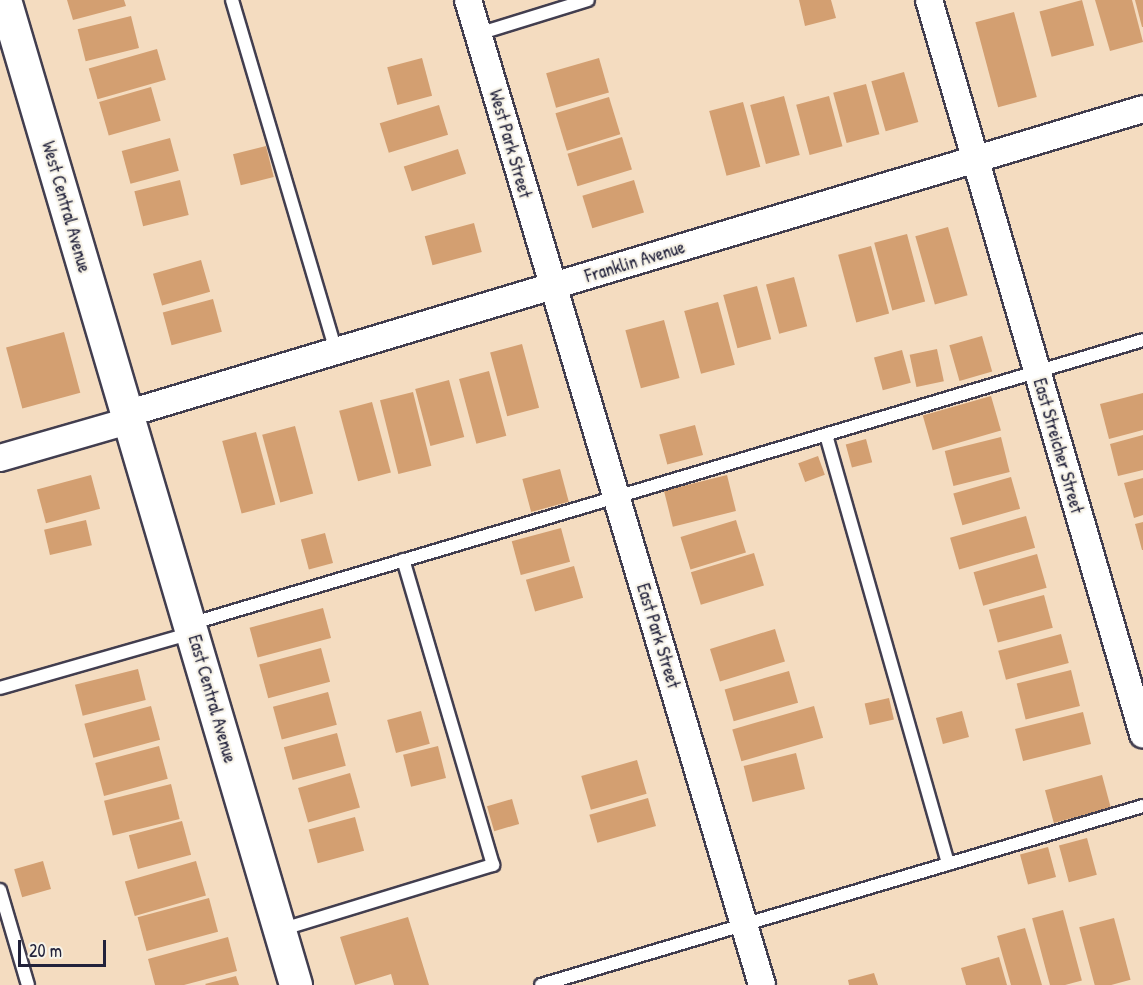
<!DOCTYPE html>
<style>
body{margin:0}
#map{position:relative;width:1143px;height:985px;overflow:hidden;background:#f4dcc0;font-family:"Patrick Hand",sans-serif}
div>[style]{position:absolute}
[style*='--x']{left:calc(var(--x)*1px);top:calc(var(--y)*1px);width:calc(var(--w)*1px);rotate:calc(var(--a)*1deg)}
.building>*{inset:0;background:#d39f71;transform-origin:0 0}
.roads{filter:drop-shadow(2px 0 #423e4f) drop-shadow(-2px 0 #423e4f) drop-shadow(0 2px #423e4f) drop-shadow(0 -2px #423e4f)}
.service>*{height:12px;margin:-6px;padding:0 6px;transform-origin:6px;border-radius:6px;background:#fff}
.minor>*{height:26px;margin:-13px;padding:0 13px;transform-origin:13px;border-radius:13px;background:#fff}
.tertiary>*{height:32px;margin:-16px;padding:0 16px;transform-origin:16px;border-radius:16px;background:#fff}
span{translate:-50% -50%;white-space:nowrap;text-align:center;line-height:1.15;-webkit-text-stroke:4.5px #f7f3e8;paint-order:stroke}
.street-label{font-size:18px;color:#22223b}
.scale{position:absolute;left:18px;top:940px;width:88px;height:27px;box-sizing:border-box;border:3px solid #22223b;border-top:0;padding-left:8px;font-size:18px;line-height:21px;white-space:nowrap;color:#22223b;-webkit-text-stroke:4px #f7f3e8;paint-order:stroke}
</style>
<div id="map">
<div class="building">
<i style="clip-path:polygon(67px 0,124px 0,126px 6px,73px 20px)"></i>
<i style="clip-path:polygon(799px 0,831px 0,836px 18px,805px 26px)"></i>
<i style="left:1082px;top:0;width:47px;height:44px;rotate:75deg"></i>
<i style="clip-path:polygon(1095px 0,1132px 0,1143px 42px,1110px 51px)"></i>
<i style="clip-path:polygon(1135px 0,1143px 0,1143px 27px,1142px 27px)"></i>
<i style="left:1014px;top:12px;width:88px;height:40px;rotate:75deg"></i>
<i style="left:131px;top:16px;width:33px;height:55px;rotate:76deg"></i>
<i style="left:157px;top:49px;width:32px;height:71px;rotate:74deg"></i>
<i style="left:422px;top:58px;width:39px;height:36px;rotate:75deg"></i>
<i style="left:599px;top:58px;width:36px;height:55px;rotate:74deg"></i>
<i style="left:904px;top:72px;width:52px;height:34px;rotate:74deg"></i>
<i style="left:866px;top:84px;width:52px;height:34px;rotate:75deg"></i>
<i style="left:151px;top:87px;width:35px;height:54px;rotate:74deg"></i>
<i style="left:784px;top:96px;width:61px;height:35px;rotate:75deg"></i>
<i style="left:829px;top:96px;width:52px;height:34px;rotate:75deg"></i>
<i style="left:609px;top:97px;width:39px;height:56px;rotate:73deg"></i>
<i style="left:743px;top:102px;width:67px;height:35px;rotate:75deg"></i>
<i style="left:439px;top:105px;width:31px;height:62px;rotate:73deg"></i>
<i style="left:622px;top:137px;width:34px;height:57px;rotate:73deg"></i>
<i style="left:170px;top:138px;width:34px;height:50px;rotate:75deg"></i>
<i style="left:266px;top:146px;width:32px;height:34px;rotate:76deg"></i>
<i style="left:458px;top:149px;width:26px;height:57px;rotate:72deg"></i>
<i style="left:180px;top:180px;width:36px;height:47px;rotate:76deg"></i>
<i style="left:634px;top:180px;width:34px;height:54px;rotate:73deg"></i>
<i style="left:474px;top:223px;width:30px;height:51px;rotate:75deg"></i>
<i style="left:948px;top:227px;width:71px;height:34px;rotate:74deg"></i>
<i style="left:907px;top:234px;width:70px;height:34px;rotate:75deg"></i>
<i style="left:871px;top:246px;width:70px;height:34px;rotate:75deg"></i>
<i style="left:201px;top:260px;width:33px;height:50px;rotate:74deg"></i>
<i style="left:794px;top:277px;width:51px;height:29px;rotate:75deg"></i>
<i style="left:757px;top:286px;width:55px;height:35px;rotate:75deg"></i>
<i style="left:213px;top:299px;width:34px;height:52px;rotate:75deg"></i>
<i style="left:718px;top:302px;width:65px;height:35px;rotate:75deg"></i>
<i style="left:664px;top:320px;width:60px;height:40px;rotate:75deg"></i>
<i style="left:64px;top:332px;width:63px;height:60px;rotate:75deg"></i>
<i style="left:982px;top:336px;width:37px;height:34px;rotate:74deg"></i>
<i style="left:522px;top:344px;width:66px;height:33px;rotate:75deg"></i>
<i style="left:937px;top:349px;width:33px;height:28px;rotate:78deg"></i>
<i style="left:902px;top:350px;width:34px;height:29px;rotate:75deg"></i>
<i style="left:489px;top:371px;width:67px;height:31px;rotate:75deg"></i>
<i style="left:449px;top:380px;width:59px;height:35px;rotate:75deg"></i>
<i style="left:413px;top:392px;width:76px;height:34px;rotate:76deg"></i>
<i style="clip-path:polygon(1143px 393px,1143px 430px,1109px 439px,1100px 404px)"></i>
<i style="left:991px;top:396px;width:36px;height:71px;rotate:74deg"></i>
<i style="left:372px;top:402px;width:73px;height:34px;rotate:75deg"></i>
<i style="left:695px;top:425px;width:31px;height:37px;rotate:75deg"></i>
<i style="left:295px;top:426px;width:70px;height:34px;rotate:75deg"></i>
<i style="left:256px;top:432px;width:75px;height:35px;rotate:75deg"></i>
<i style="clip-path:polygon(1143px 435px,1143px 470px,1118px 476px,1110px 444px)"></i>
<i style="left:1001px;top:437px;width:36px;height:58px;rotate:76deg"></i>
<i style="left:866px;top:439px;width:24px;height:21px;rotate:75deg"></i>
<i style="left:818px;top:456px;width:20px;height:21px;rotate:70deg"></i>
<i style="left:560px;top:469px;width:34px;height:39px;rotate:75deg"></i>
<i style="left:91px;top:475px;width:35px;height:56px;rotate:75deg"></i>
<i style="left:727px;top:475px;width:37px;height:65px;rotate:76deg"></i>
<i style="left:1011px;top:477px;width:33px;height:60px;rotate:74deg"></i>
<i style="clip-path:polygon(1143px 478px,1143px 515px,1134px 518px,1124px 483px)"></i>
<i style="left:1026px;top:516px;width:33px;height:79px;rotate:74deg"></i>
<i style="left:86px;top:520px;width:26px;height:43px;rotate:77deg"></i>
<i style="left:736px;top:520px;width:34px;height:58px;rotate:73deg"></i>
<i style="clip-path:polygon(1143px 522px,1143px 550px,1142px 550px,1135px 524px)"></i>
<i style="left:561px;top:528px;width:35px;height:51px;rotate:75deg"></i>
<i style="left:325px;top:533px;width:31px;height:25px;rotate:75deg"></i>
<i style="left:754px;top:553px;width:34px;height:66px;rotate:73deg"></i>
<i style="left:1037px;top:554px;width:35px;height:66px;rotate:74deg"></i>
<i style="left:574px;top:566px;width:33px;height:50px;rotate:74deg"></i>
<i style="left:1044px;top:595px;width:34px;height:57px;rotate:75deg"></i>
<i style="left:323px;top:608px;width:31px;height:76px;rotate:75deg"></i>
<i style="left:775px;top:629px;width:34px;height:68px;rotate:73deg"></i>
<i style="left:1061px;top:634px;width:30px;height:65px;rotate:75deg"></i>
<i style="left:321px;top:648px;width:35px;height:64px;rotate:75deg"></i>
<i style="left:138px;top:669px;width:32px;height:65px;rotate:76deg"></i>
<i style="left:1071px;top:670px;width:37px;height:56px;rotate:76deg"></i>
<i style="left:789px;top:671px;width:33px;height:67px;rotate:74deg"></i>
<i style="left:328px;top:692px;width:34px;height:57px;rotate:75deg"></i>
<i style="left:889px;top:698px;width:22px;height:25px;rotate:77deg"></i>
<i style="left:151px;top:706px;width:35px;height:69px;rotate:75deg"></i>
<i style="left:814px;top:706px;width:33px;height:85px;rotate:74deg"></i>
<i style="left:421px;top:711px;width:34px;height:35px;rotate:75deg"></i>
<i style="left:962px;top:711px;width:27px;height:27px;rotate:75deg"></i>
<i style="left:1083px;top:712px;width:33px;height:70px;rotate:76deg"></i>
<i style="left:337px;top:733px;width:34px;height:55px;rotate:75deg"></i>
<i style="left:159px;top:746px;width:34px;height:66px;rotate:75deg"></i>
<i style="left:438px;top:746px;width:33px;height:36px;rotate:76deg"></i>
<i style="left:796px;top:753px;width:37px;height:54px;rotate:76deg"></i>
<i style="left:637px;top:760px;width:35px;height:58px;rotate:74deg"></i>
<i style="left:350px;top:773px;width:36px;height:54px;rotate:74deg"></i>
<i style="left:1102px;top:775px;width:34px;height:59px;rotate:75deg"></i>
<i style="left:171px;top:784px;width:36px;height:69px;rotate:76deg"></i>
<i style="left:648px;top:798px;width:29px;height:61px;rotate:74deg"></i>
<i style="left:512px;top:799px;width:26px;height:26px;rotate:74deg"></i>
<i style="left:355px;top:817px;width:35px;height:48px;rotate:75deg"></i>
<i style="left:182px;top:821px;width:35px;height:55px;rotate:75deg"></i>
<i style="left:1087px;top:838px;width:38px;height:29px;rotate:75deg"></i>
<i style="left:1048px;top:847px;width:31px;height:29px;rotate:75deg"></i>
<i style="left:43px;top:861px;width:29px;height:30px;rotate:74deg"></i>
<i style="left:196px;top:861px;width:36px;height:74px;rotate:74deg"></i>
<i style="left:209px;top:898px;width:35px;height:74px;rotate:75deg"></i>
<i style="left:1063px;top:910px;width:73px;height:32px;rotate:75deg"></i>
<i style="clip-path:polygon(408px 917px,429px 985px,394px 985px,391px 974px,355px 985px,340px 937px)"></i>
<i style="left:1114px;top:918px;width:64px;height:36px;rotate:75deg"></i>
<i style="clip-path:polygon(1025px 928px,1042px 985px,1011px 985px,997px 936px)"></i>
<i style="clip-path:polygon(228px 937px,237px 971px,184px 985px,155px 985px,148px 959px)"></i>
<i style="clip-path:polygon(999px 957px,1007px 985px,966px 985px,961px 968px)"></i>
<i style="clip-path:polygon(874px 973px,878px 985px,849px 985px,848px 980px)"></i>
<i style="clip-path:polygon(236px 976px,239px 985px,206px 985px,205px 984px)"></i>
</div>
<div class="roads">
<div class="service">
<i style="--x:232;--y:0;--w:367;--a:73.5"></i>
<i style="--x:478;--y:34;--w:115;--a:-17.2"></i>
<i style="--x:826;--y:435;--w:446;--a:74.1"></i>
<i style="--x:190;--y:624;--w:994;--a:-16.59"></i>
<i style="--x:0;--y:688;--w:200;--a:-16"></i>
<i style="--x:0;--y:890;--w:99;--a:73.6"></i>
<i style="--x:280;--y:930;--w:223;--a:-17"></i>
<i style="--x:493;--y:865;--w:318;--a:-106.4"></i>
<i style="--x:541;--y:985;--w:628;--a:-16.56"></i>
</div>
<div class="minor">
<i style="--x:468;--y:0;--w:1028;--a:73.38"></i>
<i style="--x:929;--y:0;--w:765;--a:73.75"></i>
<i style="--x:126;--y:414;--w:1062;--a:-16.69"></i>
<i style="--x:0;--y:458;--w:133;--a:-16.1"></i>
</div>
<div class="tertiary">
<i style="--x:5;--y:0;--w:1027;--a:73.54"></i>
</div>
</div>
<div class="street-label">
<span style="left:510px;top:144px;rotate:74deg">West Park Street</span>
<span style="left:66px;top:207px;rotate:74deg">West Central Avenue</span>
<span style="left:635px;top:262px;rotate:-17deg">Franklin Avenue</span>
<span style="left:1058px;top:446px;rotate:74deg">East Streicher Street</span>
<span style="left:658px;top:636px;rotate:73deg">East Park Street</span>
<span style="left:212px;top:699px;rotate:74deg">East Central Avenue</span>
</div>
<div class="scale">20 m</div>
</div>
